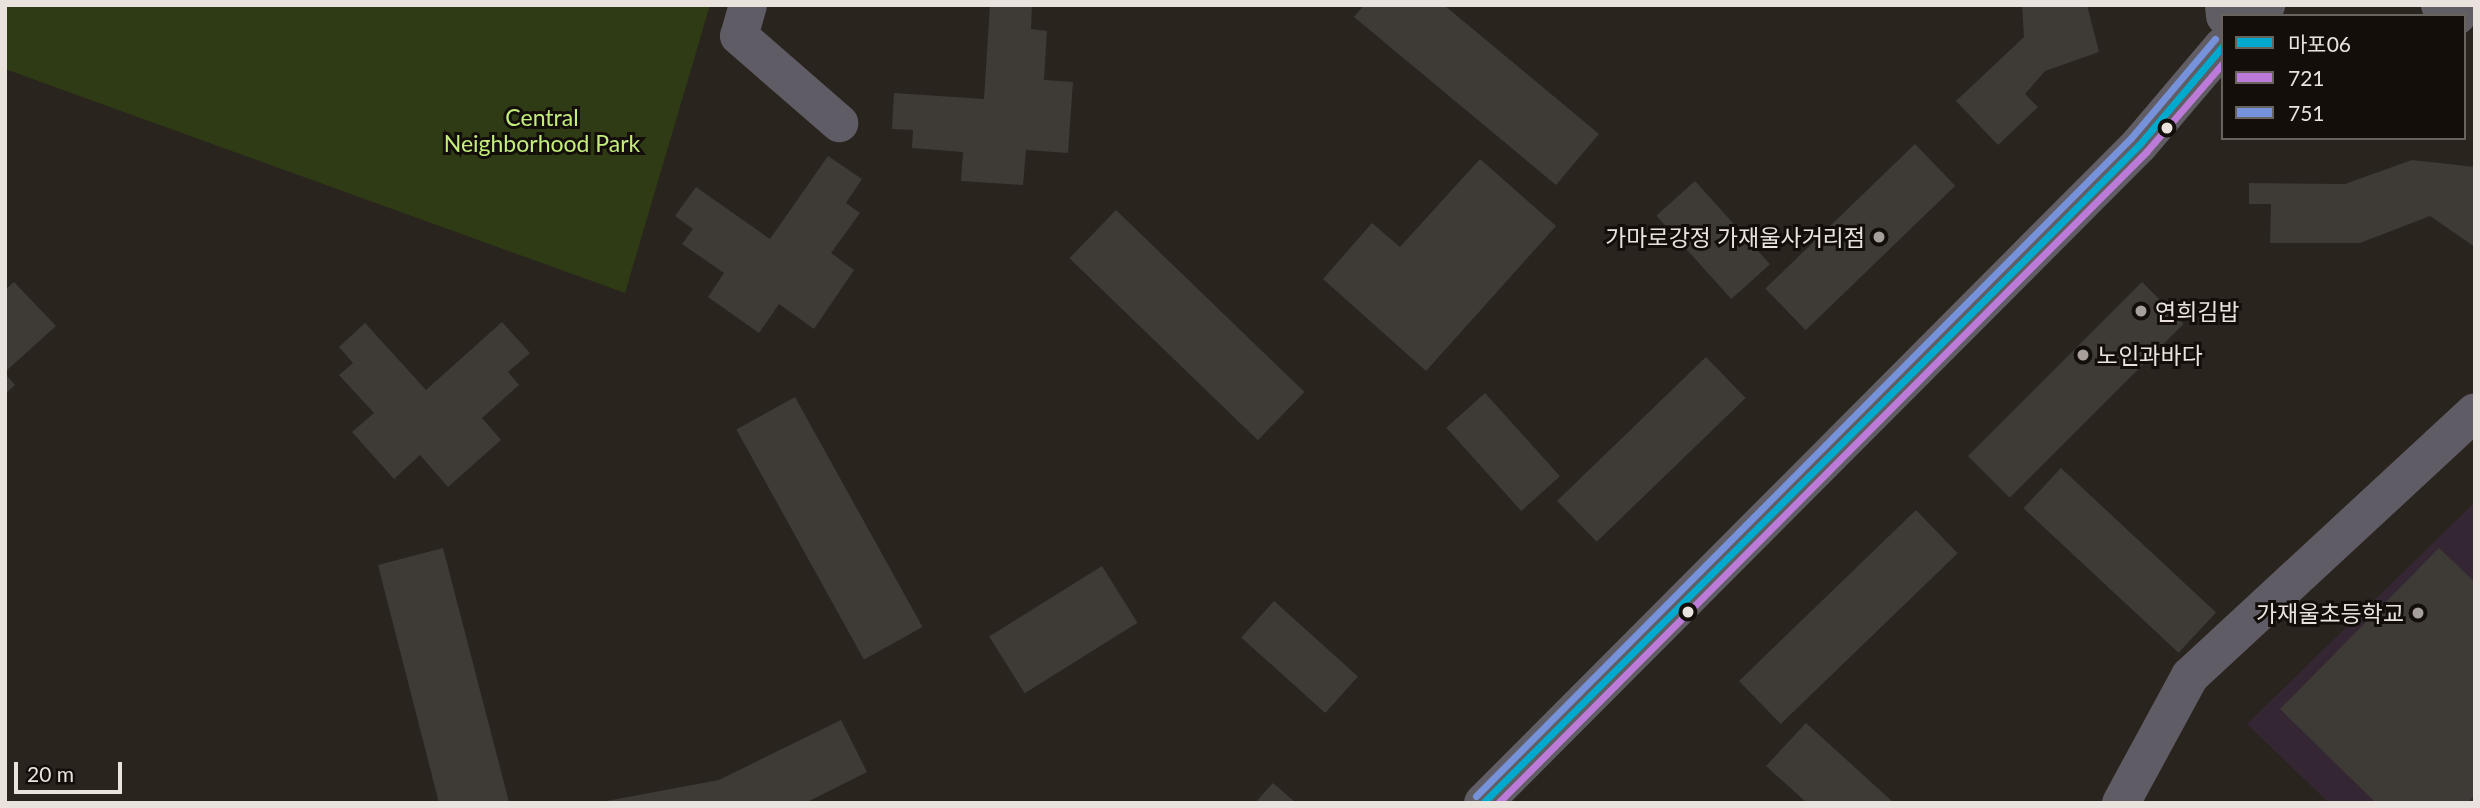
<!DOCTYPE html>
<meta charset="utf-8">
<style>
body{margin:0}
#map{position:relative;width:2480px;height:808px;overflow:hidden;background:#2a241f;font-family:Lato,"Noto Sans KR",sans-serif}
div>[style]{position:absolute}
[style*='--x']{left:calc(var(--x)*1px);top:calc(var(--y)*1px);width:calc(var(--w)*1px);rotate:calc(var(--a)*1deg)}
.education>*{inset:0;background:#342733}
.green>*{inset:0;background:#2e3b14}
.building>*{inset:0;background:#3e3a36;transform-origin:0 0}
.minor>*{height:38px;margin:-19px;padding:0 19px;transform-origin:19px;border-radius:19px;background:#605c65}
.major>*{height:38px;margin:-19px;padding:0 19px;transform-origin:19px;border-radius:19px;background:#615d64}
.bus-1>*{height:7px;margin:-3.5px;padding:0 3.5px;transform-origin:3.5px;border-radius:3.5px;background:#00a9ce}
.bus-2>*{height:7px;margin:-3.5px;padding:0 3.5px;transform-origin:3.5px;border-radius:3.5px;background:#bd7bd9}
.bus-3>*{height:7px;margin:-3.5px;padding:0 3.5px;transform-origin:3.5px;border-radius:3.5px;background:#7692db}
.dots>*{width:19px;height:19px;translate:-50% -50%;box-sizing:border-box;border:4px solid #130e0a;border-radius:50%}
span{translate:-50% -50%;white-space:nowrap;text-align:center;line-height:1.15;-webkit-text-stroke:6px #130e0a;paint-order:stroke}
.park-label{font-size:23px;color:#c3ee7b}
.poi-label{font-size:23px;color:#eae3dd}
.right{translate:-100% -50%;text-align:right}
.left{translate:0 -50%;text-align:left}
.frame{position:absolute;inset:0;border:7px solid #eae3dd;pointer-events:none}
.legend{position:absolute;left:2221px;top:14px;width:245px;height:126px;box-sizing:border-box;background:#130e0a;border:2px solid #69635e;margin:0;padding:9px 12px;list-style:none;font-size:21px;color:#eae3dd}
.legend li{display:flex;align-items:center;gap:14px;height:35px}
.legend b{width:35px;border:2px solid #69635e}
.scale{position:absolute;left:14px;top:762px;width:108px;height:32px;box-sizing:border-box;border:4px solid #eae3dd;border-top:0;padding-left:9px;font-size:21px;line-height:24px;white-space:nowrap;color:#eae3dd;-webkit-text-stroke:5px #130e0a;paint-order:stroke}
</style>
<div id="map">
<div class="education">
<i style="clip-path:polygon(2475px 502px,2475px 803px,2329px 803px,2247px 724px)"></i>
</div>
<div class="green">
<i style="clip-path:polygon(5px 5px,710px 5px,625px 293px,5px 69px)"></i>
</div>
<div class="building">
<i style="clip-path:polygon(990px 5px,1032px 5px,1031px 29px,1047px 31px,1044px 80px,1073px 82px,1068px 153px,1026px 150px,1023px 185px,961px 181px,963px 152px,912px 148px,913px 130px,892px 129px,894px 93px,984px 99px)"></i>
<i style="clip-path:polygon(1364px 5px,1444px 5px,1599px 134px,1556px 185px,1354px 17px)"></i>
<i style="clip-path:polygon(2022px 5px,2087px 5px,2099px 52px,2045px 71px,2025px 94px,2038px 107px,1998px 145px,1956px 101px,2024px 37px)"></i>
<i style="left:1915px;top:144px;width:58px;height:208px;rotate:46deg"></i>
<i style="clip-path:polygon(828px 156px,862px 179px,846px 203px,860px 213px,831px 253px,854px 270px,814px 329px,779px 304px,759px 333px,708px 297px,724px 273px,682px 244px,693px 229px,675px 216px,696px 187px,770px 239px)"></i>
<i style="clip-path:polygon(1480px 159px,1556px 226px,1426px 371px,1323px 279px,1372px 223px,1400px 247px)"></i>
<i style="clip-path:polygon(2412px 160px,2475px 167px,2475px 247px,2430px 216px,2360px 243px,2270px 243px,2271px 204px,2249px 204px,2249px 183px,2345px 184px)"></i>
<i style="left:1695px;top:181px;width:112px;height:52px;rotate:48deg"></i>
<i style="left:1116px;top:210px;width:262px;height:67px;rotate:44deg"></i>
<i style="clip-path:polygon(14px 282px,56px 326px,5px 372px,5px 290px)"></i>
<i style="left:2142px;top:282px;width:59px;height:246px;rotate:45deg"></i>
<i style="clip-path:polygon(502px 322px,530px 353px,508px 372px,519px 385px,482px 418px,501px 440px,448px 487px,420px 455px,394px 479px,352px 432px,374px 413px,339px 375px,353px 363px,339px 347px,365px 323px,426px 390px)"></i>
<i style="left:1706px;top:357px;width:57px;height:207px;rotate:46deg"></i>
<i style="clip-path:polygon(5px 374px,15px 385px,5px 394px)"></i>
<i style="left:1485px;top:393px;width:112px;height:52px;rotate:48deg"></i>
<i style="left:795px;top:397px;width:263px;height:67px;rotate:61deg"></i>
<i style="left:2061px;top:468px;width:212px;height:55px;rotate:43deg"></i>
<i style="left:1916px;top:510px;width:60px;height:246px;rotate:46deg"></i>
<i style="clip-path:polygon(443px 548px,509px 802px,507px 803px,439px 803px,378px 565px)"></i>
<i style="clip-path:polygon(2439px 548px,2475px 582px,2475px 795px,2467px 803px,2376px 803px,2280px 709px)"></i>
<i style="left:1102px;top:566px;width:67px;height:133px;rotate:58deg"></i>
<i style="left:1274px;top:601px;width:113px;height:49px;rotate:42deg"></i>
<i style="clip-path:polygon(841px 720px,867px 772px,805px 803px,596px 803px,719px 780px)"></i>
<i style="clip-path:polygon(1806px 723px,1894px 803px,1807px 803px,1766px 766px)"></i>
<i style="clip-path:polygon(1273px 783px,1296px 803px,1255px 803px)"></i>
</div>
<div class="minor">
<i style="--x:748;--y:5;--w:32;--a:106"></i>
<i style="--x:739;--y:36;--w:133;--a:41"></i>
<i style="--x:2121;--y:803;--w:145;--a:-61.5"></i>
<i style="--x:2190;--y:676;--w:388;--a:-42.8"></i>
</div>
<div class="major">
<i style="--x:2224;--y:5;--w:11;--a:85"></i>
<i style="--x:2440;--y:5;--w:20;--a:33"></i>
<i style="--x:2255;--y:16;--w:16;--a:-45"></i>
<i style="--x:1483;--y:803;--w:929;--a:-45.09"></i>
<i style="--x:2139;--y:145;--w:130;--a:-49.7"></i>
</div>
<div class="bus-1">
<i style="--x:1483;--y:803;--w:929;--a:-45.09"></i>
<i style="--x:2139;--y:145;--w:130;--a:-49.7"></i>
</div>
<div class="bus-2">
<i style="--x:1498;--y:803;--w:919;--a:-45.13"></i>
<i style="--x:2146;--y:152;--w:118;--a:-49.1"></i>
</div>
<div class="bus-3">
<i style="--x:1476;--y:796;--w:928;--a:-45.13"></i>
<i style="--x:2131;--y:138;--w:130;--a:-49.7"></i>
</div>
<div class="dots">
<i style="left:2167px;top:128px;background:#eae3dd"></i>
<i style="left:1879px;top:237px;background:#a7a09a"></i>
<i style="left:2141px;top:311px;background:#a7a09a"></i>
<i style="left:2083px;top:355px;background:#a7a09a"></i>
<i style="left:1688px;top:612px;background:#eae3dd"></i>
<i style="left:2418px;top:613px;background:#a7a09a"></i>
</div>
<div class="park-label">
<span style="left:542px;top:130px">Central<br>Neighborhood Park</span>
</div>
<div class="poi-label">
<span class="right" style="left:1865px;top:237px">가마로강정 가재울사거리점</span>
<span class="left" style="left:2155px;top:311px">연희김밥</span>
<span class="left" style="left:2097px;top:355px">노인과바다</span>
<span class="right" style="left:2404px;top:613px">가재울초등학교</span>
</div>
<div class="frame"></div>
<ul class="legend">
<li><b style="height:9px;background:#00a9ce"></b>마포06</li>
<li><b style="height:9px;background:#bd7bd9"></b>721</li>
<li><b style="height:9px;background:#7692db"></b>751</li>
</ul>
<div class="scale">20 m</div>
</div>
